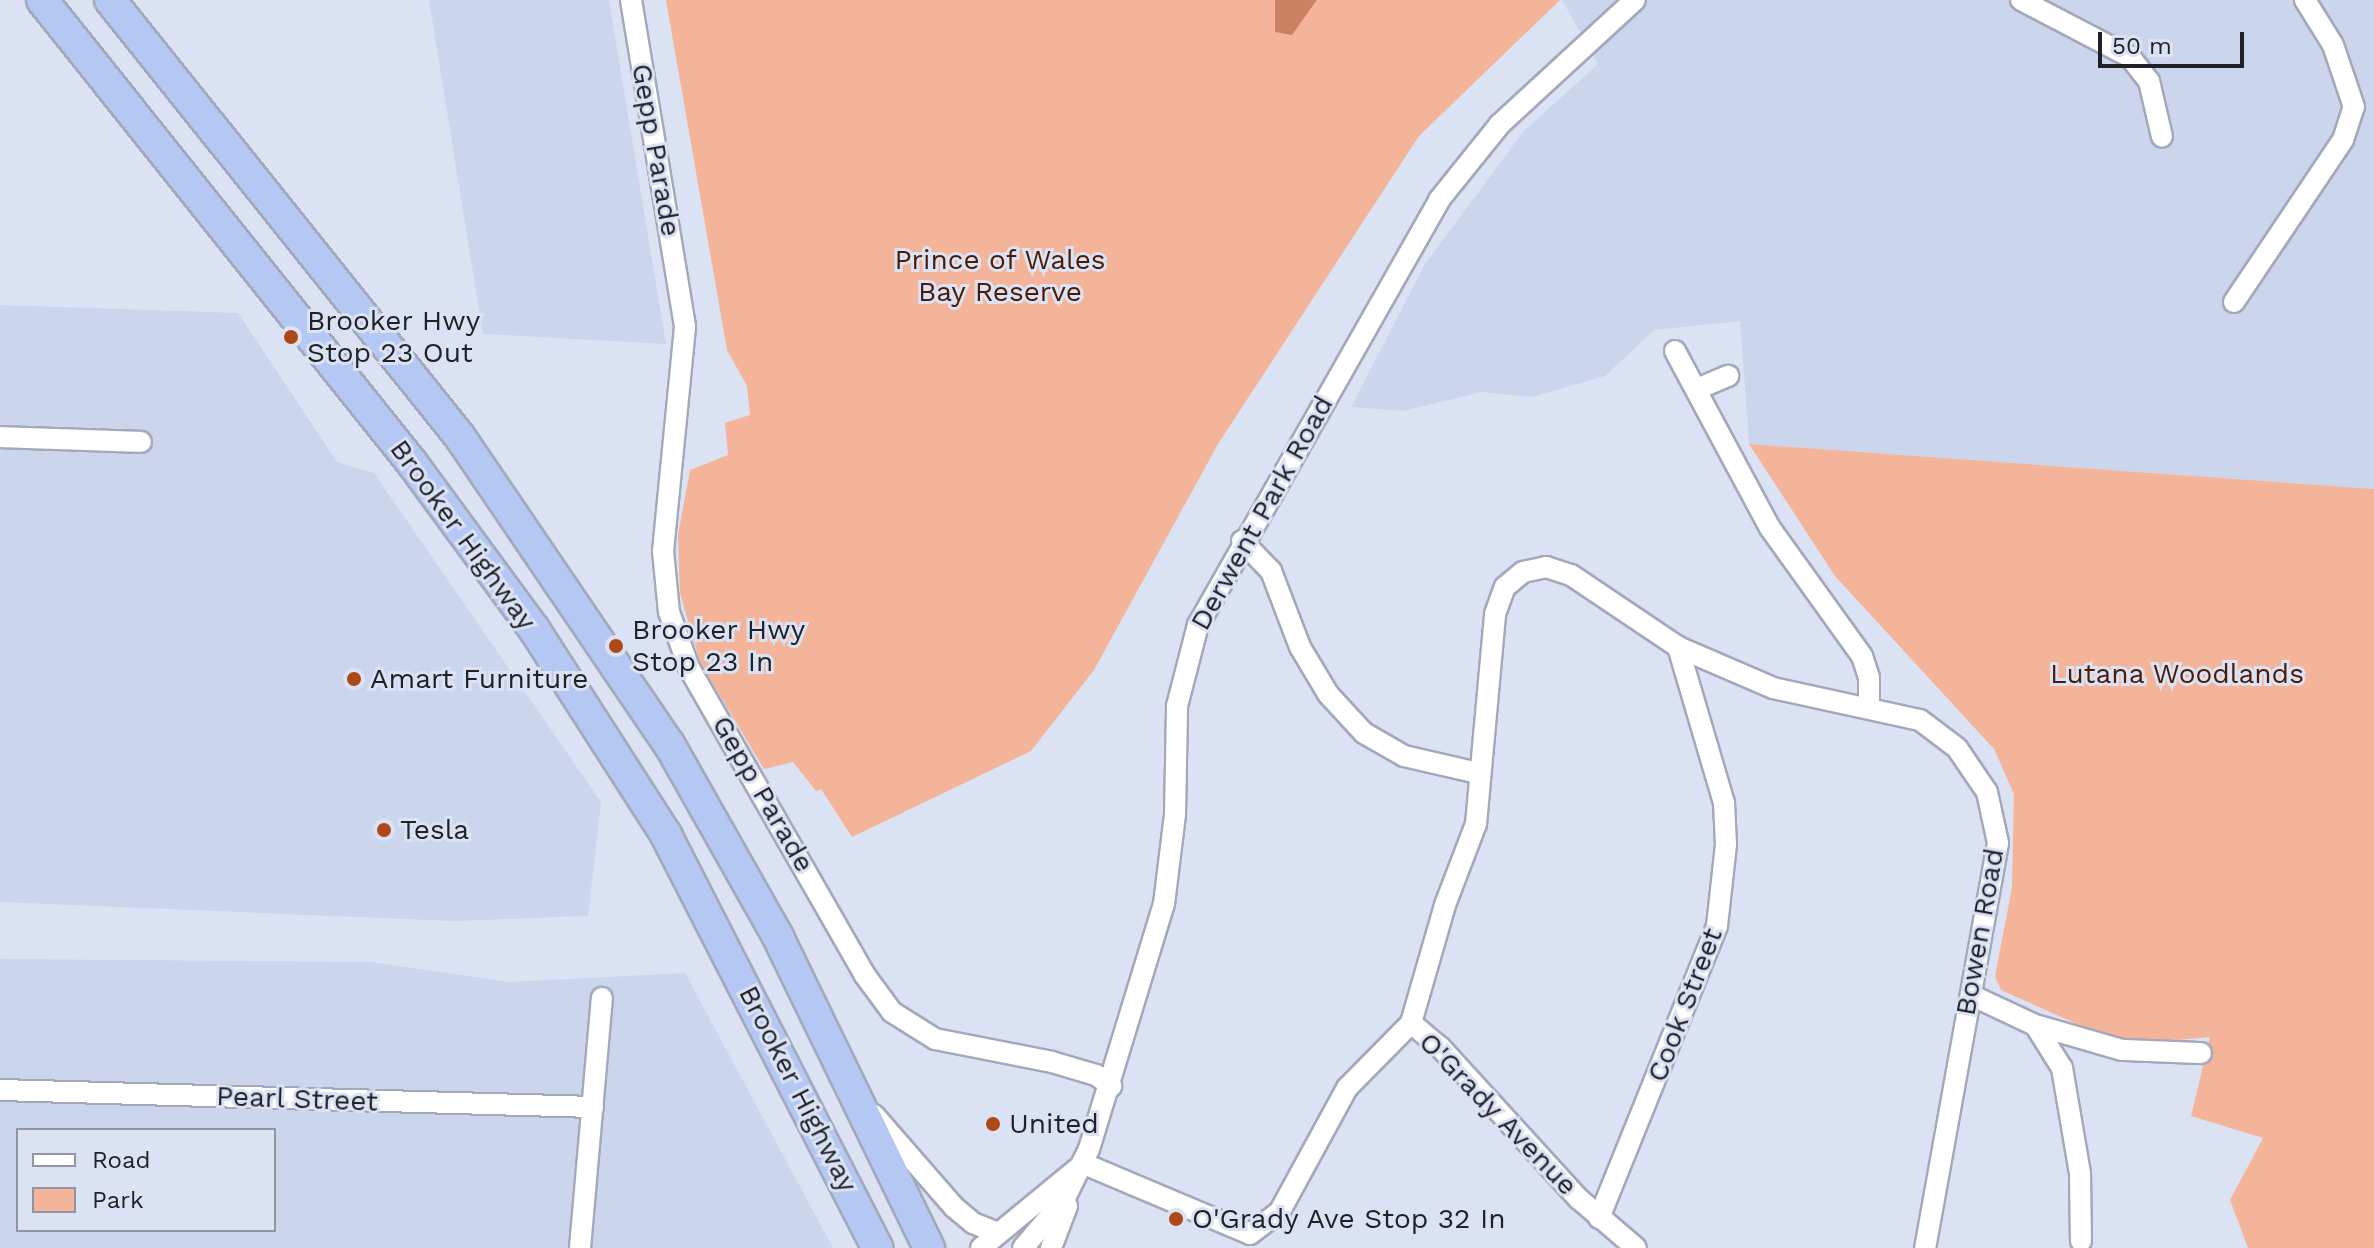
<!DOCTYPE html>
<style>
body{margin:0}
#map{position:relative;width:2374px;height:1248px;overflow:hidden;background:#dbe2f3;font-family:"Work Sans",sans-serif}
div>[style]{position:absolute}
[style*='--x']{left:calc(var(--x)*1px);top:calc(var(--y)*1px);width:calc(var(--w)*1px);rotate:calc(var(--a)*1deg)}
.built>*{inset:0;background:#cbd6ed}
.green>*{inset:0;background:#f3b49a}
.water>*{inset:0;background:#cb8162}
.roads{filter:drop-shadow(2px 0 #a3a9ba) drop-shadow(-2px 0 #a3a9ba) drop-shadow(0 2px #a3a9ba) drop-shadow(0 -2px #a3a9ba)}
.minor>*{height:20px;margin:-10px;padding:0 10px;transform-origin:10px;border-radius:10px;background:#fff}
.highway>*{height:30px;margin:-15px;padding:0 15px;transform-origin:15px;border-radius:15px;background:#b5c8f4}
.dots>*{width:22px;height:22px;translate:-50% -50%;box-sizing:border-box;border:4px solid #dbe2f3;border-radius:50%}
span{translate:-50% -50%;white-space:nowrap;text-align:center;line-height:1.15;-webkit-text-stroke:6px #dbe2f3;paint-order:stroke}
.street-label{font-size:28px;color:#1f2127}
.park-label{font-size:28px;color:#4b1b05}
.poi-label{font-size:28px;color:#1f2127}
.left{translate:0 -50%;text-align:left}
.legend{position:absolute;left:16px;top:1128px;width:260px;height:104px;box-sizing:border-box;background:#dbe2f3;border:2px solid #9095a1;margin:0;padding:10px 14px;list-style:none;font-size:24px;color:#1f2127}
.legend li{display:flex;align-items:center;gap:16px;height:40px}
.legend b{width:40px;border:2px solid #9095a1}
.scale{position:absolute;left:2098px;top:32px;width:146px;height:36px;box-sizing:border-box;border:4px solid #1f2127;border-top:0;padding-left:10px;font-size:24px;line-height:28px;white-space:nowrap;color:#1f2127;-webkit-text-stroke:6px #dbe2f3;paint-order:stroke}
</style>
<div id="map">
<div class="built">
<i style="clip-path:polygon(429px 0,609px 0,666px 344px,483px 334px)"></i>
<i style="clip-path:polygon(1562px 0,2374px 0,2374px 489px,1749px 444px,1740px 321px,1654px 330px,1605px 376px,1532px 397px,1482px 392px,1403px 411px,1351px 407px,1425px 264px,1523px 132px,1598px 64px)"></i>
<i style="clip-path:polygon(0 305px,238px 313px,337px 462px,374px 473px,601px 802px,588px 916px,453px 921px,0 902px)"></i>
<i style="clip-path:polygon(evenodd,0 959px,371px 962px,509px 982px,685px 973px,833px 1248px,0 1248px,0 959px,18px 1130px,274px 1130px,274px 1230px,18px 1230px,18px 1130px)"></i>
</div>
<div class="green">
<i style="clip-path:polygon(666px 0,1275px 0,1275px 31px,1292px 34px,1317px 0,1560px 0,1419px 136px,1218px 444px,1094px 670px,1031px 751px,852px 837px,821px 789px,816px 791px,793px 762px,764px 769px,700px 662px,680px 593px,678px 535px,690px 470px,728px 455px,725px 423px,750px 415px,747px 386px,727px 350px)"></i>
<i style="clip-path:polygon(1749px 444px,2374px 489px,2374px 1248px,2248px 1248px,2230px 1200px,2263px 1138px,2191px 1116px,2210px 1037px,2146px 1043px,2099px 1034px,2001px 990px,1995px 976px,2012px 888px,2014px 794px,1994px 749px,1835px 576px)"></i>
</div>
<div class="water">
<i style="clip-path:polygon(1275px 0,1317px 0,1292px 35px,1275px 32px)"></i>
</div>
<div class="roads">
<div class="minor">
<i style="--x:631;--y:0;--w:331;--a:80.6"></i>
<i style="--x:685;--y:327;--w:225;--a:95.6"></i>
<i style="--x:663;--y:551;--w:61;--a:84.4"></i>
<i style="--x:669;--y:612;--w:59;--a:70.3"></i>
<i style="--x:689;--y:668;--w:353;--a:60.2"></i>
<i style="--x:864;--y:974;--w:47;--a:53.6"></i>
<i style="--x:892;--y:1012;--w:51;--a:32.1"></i>
<i style="--x:935;--y:1039;--w:119;--a:11.1"></i>
<i style="--x:1052;--y:1062;--w:46;--a:16.5"></i>
<i style="--x:1096;--y:1075;--w:19;--a:36"></i>
<i style="--x:2021;--y:0;--w:123;--a:27.6"></i>
<i style="--x:2130;--y:57;--w:31;--a:52"></i>
<i style="--x:2149;--y:81;--w:57;--a:76.9"></i>
<i style="--x:2234;--y:302;--w:195;--a:-56.1"></i>
<i style="--x:2343;--y:140;--w:35;--a:-72"></i>
<i style="--x:2354;--y:107;--w:65;--a:-108.7"></i>
<i style="--x:2333;--y:45;--w:53;--a:-121.9"></i>
<i style="--x:1675;--y:351;--w:201;--a:61.8"></i>
<i style="--x:1770;--y:528;--w:158;--a:54.3"></i>
<i style="--x:1862;--y:656;--w:22;--a:72"></i>
<i style="--x:1869;--y:677;--w:28;--a:90"></i>
<i style="--x:1697;--y:389;--w:34;--a:-23"></i>
<i style="--x:0;--y:437;--w:141;--a:2"></i>
<i style="--x:1242;--y:541;--w:42;--a:46"></i>
<i style="--x:1271;--y:571;--w:81;--a:69.1"></i>
<i style="--x:1300;--y:647;--w:55;--a:59.2"></i>
<i style="--x:1328;--y:694;--w:53;--a:47.3"></i>
<i style="--x:1364;--y:733;--w:46;--a:29.9"></i>
<i style="--x:1404;--y:756;--w:76;--a:12.9"></i>
<i style="--x:1973;--y:996;--w:68;--a:25.1"></i>
<i style="--x:2035;--y:1025;--w:51;--a:57.9"></i>
<i style="--x:2062;--y:1068;--w:107;--a:80.3"></i>
<i style="--x:2080;--y:1173;--w:68;--a:89.2"></i>
<i style="--x:1411;--y:1023;--w:123;--a:-73.9"></i>
<i style="--x:1445;--y:905;--w:87;--a:-69.1"></i>
<i style="--x:1476;--y:824;--w:211;--a:-84.8"></i>
<i style="--x:1495;--y:614;--w:29;--a:-70"></i>
<i style="--x:1505;--y:587;--w:23;--a:-40"></i>
<i style="--x:1523;--y:572;--w:24;--a:-12"></i>
<i style="--x:1546;--y:567;--w:26;--a:18"></i>
<i style="--x:1571;--y:575;--w:129;--a:33.9"></i>
<i style="--x:1678;--y:647;--w:103;--a:23.3"></i>
<i style="--x:1773;--y:688;--w:150;--a:12.3"></i>
<i style="--x:1920;--y:720;--w:46;--a:37.1"></i>
<i style="--x:1957;--y:748;--w:53;--a:55.7"></i>
<i style="--x:1987;--y:792;--w:52;--a:77.8"></i>
<i style="--x:1998;--y:843;--w:412;--a:100.2"></i>
<i style="--x:2039;--y:1026;--w:86;--a:16.1"></i>
<i style="--x:2122;--y:1050;--w:79;--a:2.2"></i>
<i style="--x:0;--y:1090;--w:593;--a:1.64"></i>
<i style="--x:874;--y:1115;--w:122;--a:49"></i>
<i style="--x:954;--y:1207;--w:25;--a:40"></i>
<i style="--x:973;--y:1223;--w:27;--a:22"></i>
<i style="--x:1082;--y:1163;--w:182;--a:22.9"></i>
<i style="--x:1250;--y:1234;--w:38;--a:-37"></i>
<i style="--x:1280;--y:1211;--w:140;--a:-61.4"></i>
<i style="--x:1347;--y:1088;--w:91;--a:-45.4"></i>
<i style="--x:1411;--y:1023;--w:38;--a:40"></i>
<i style="--x:1440;--y:1047;--w:206;--a:47.6"></i>
<i style="--x:1579;--y:1199;--w:75;--a:40.7"></i>
<i style="--x:1599;--y:1218;--w:315;--a:-68"></i>
<i style="--x:1717;--y:926;--w:81;--a:-83.7"></i>
<i style="--x:1726;--y:845;--w:42;--a:-92.7"></i>
<i style="--x:1724;--y:803;--w:163;--a:-106.4"></i>
<i style="--x:580;--y:1248;--w:251;--a:-85"></i>
<i style="--x:981;--y:1248;--w:124;--a:-39.5"></i>
<i style="--x:1023;--y:1248;--w:63;--a:-49.5"></i>
<i style="--x:1064;--y:1200;--w:57;--a:-63.9"></i>
<i style="--x:1089;--y:1149;--w:256;--a:-73"></i>
<i style="--x:1164;--y:904;--w:91;--a:-83"></i>
<i style="--x:1175;--y:814;--w:108;--a:-88.9"></i>
<i style="--x:1177;--y:706;--w:84;--a:-75.5"></i>
<i style="--x:1198;--y:625;--w:489;--a:-60.4"></i>
<i style="--x:1439;--y:200;--w:97;--a:-51.2"></i>
<i style="--x:1500;--y:124;--w:183;--a:-42.6"></i>
<i style="--x:1051;--y:1248;--w:45;--a:-69.1"></i>
</div>
<div class="highway">
<i style="--x:42;--y:0;--w:593;--a:51.37"></i>
<i style="--x:412;--y:463;--w:206;--a:53.7"></i>
<i style="--x:534;--y:629;--w:245;--a:57.3"></i>
<i style="--x:666;--y:835;--w:464;--a:62.9"></i>
<i style="--x:110;--y:0;--w:560;--a:51.31"></i>
<i style="--x:460;--y:437;--w:371;--a:55.8"></i>
<i style="--x:669;--y:744;--w:222;--a:60.5"></i>
<i style="--x:778;--y:937;--w:346;--a:64.1"></i>
</div>
</div>
<div class="dots">
<i style="left:291px;top:337px;background:#ad4916"></i>
<i style="left:616px;top:646px;background:#ad4916"></i>
<i style="left:354px;top:679px;background:#ad4916"></i>
<i style="left:384px;top:830px;background:#ad4916"></i>
<i style="left:993px;top:1124px;background:#ad4916"></i>
<i style="left:1176px;top:1219px;background:#ad4916"></i>
</div>
<div class="street-label">
<span style="left:656px;top:150px;rotate:80deg">Gepp Parade</span>
<span style="left:1262px;top:513px;rotate:-61deg">Derwent Park Road</span>
<span style="left:463px;top:535px;rotate:54deg">Brooker Highway</span>
<span style="left:763px;top:794px;rotate:60deg">Gepp Parade</span>
<span style="left:1980px;top:932px;rotate:-80deg">Bowen Road</span>
<span style="left:1685px;top:1005px;rotate:-69deg">Cook Street</span>
<span style="left:798px;top:1089px;rotate:63deg">Brooker Highway</span>
<span style="left:297px;top:1099px;rotate:2deg">Pearl Street</span>
<span style="left:1498px;top:1114px;rotate:46deg">O'Grady Avenue</span>
</div>
<div class="park-label">
<span style="left:1000px;top:276px">Prince of Wales<br>Bay Reserve</span>
<span style="left:2177px;top:674px">Lutana Woodlands</span>
</div>
<div class="poi-label">
<span class="left" style="left:307px;top:337px">Brooker Hwy<br>Stop 23 Out</span>
<span class="left" style="left:632px;top:646px">Brooker Hwy<br>Stop 23 In</span>
<span class="left" style="left:370px;top:679px">Amart Furniture</span>
<span class="left" style="left:400px;top:830px">Tesla</span>
<span class="left" style="left:1009px;top:1124px">United</span>
<span class="left" style="left:1192px;top:1219px">O'Grady Ave Stop 32 In</span>
</div>
<ul class="legend">
<li><b style="height:10px;background:#fff"></b>Road</li>
<li><b style="height:22px;background:#f3b49a"></b>Park</li>
</ul>
<div class="scale">50 m</div>
</div>
